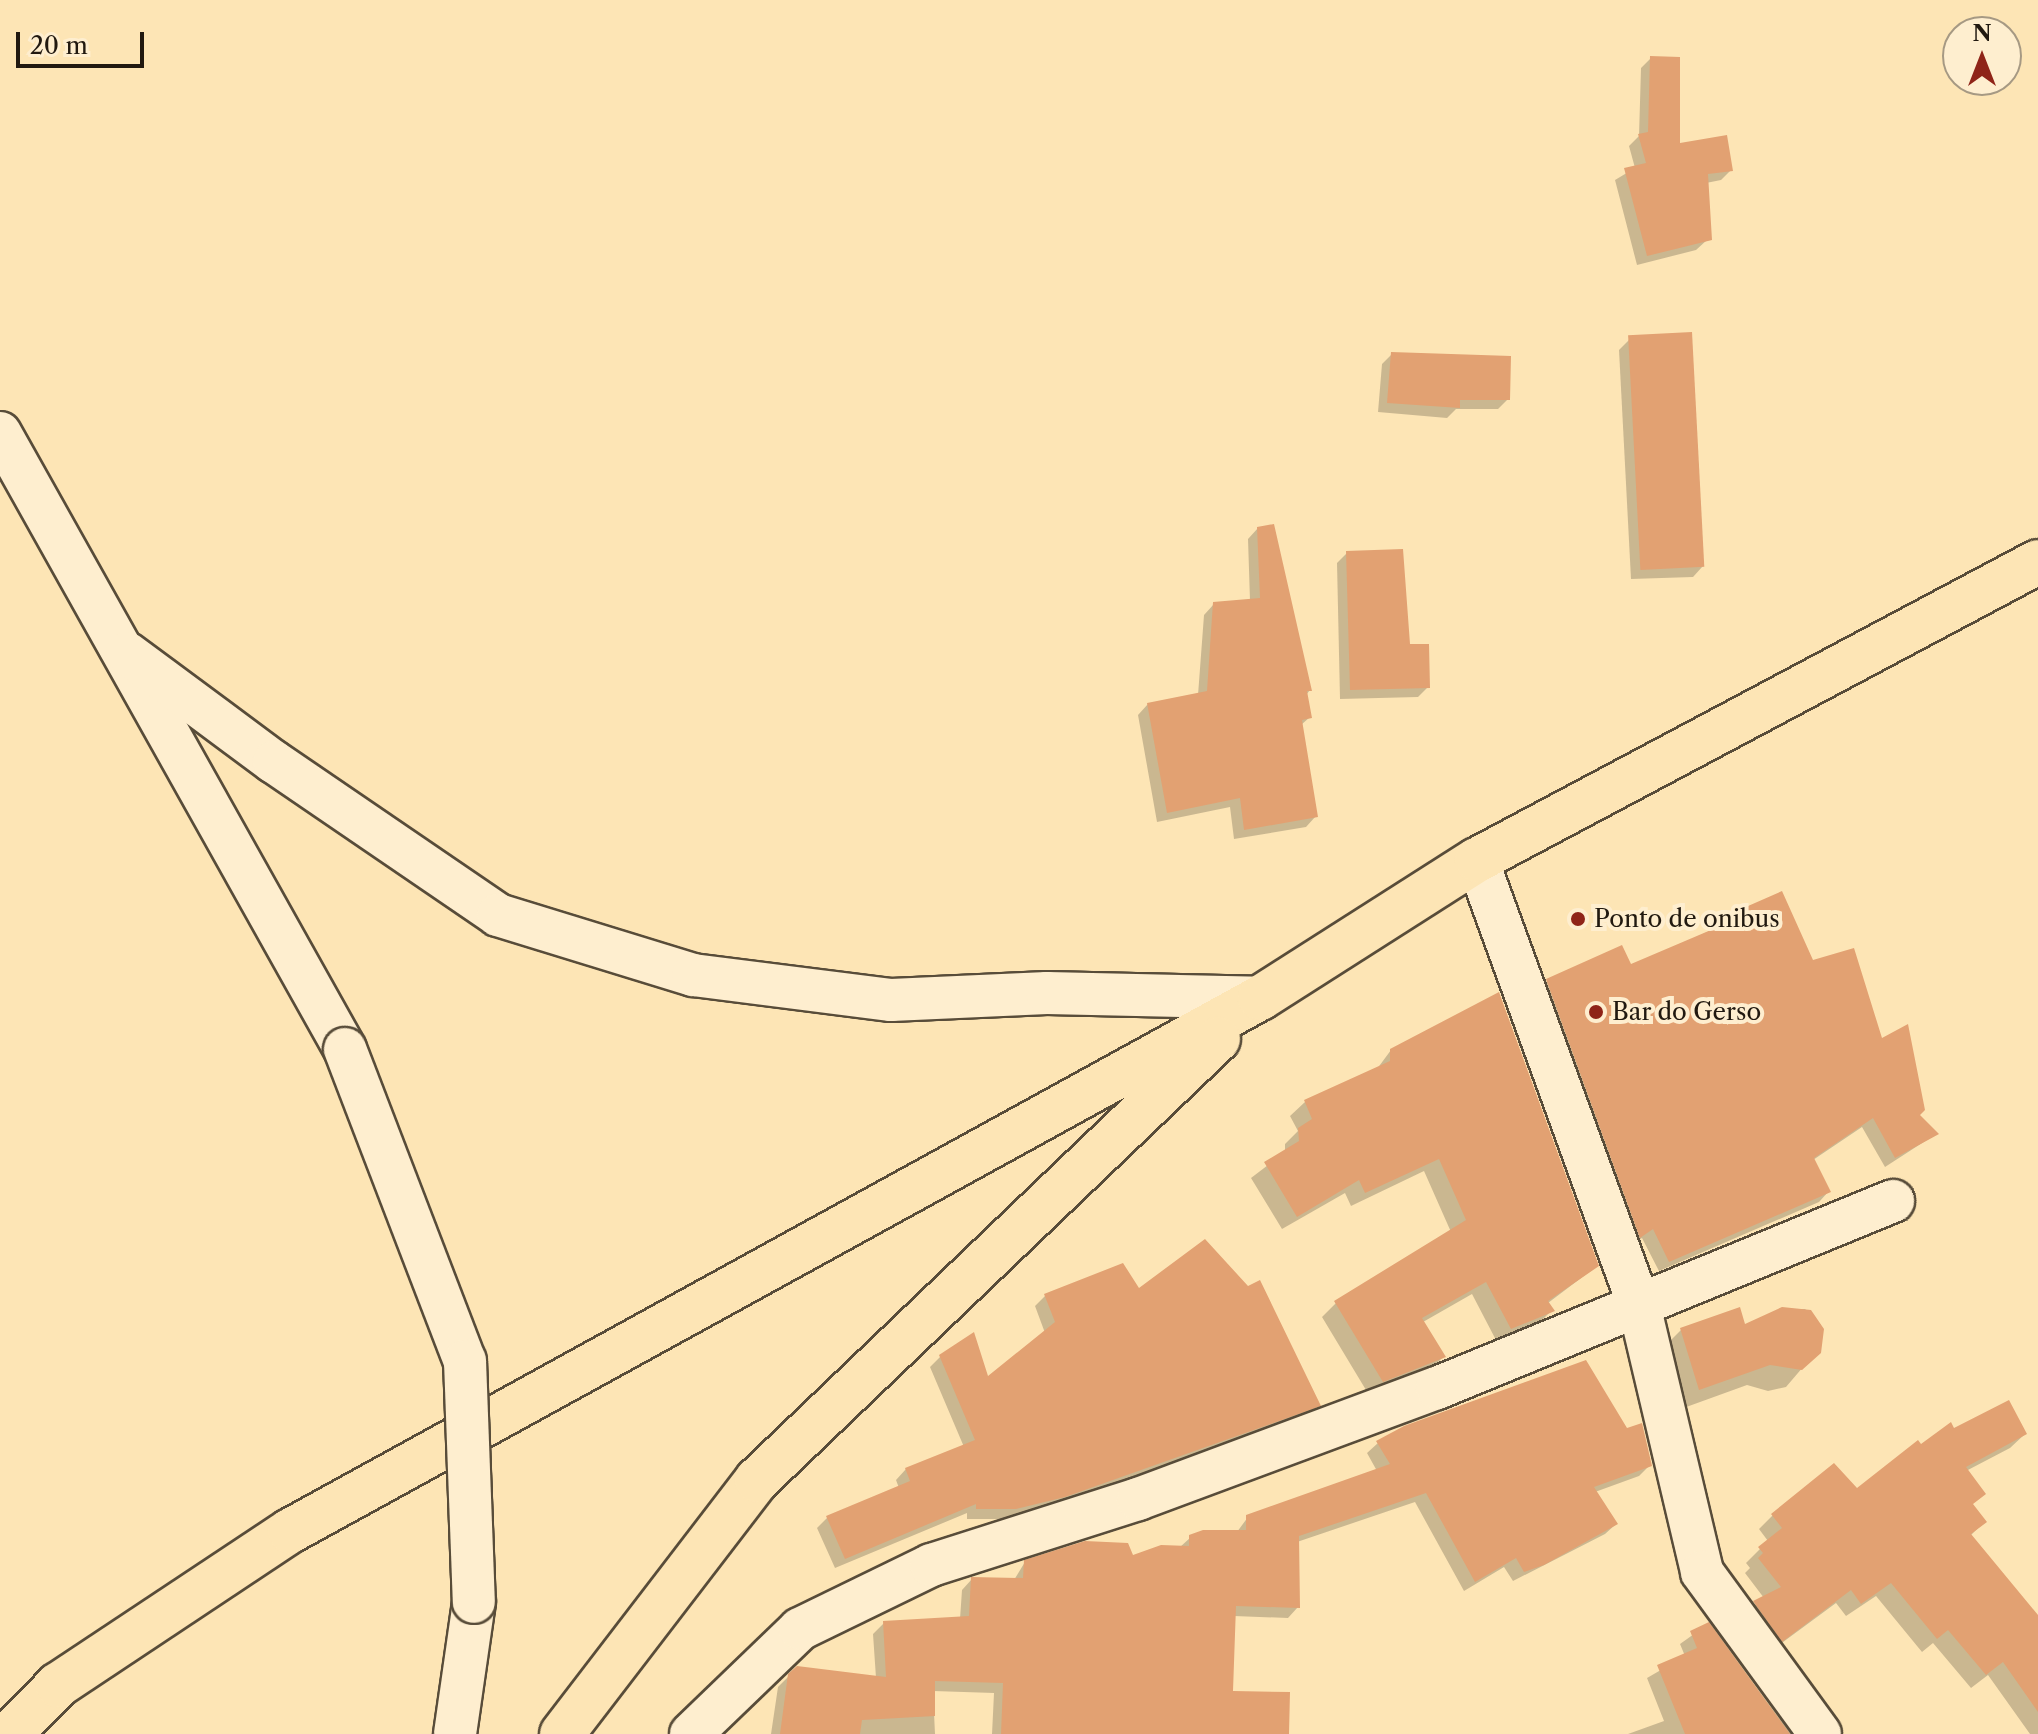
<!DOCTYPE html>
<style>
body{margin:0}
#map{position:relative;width:2038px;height:1734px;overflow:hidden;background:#fde5b5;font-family:"Libre Caslon Text",serif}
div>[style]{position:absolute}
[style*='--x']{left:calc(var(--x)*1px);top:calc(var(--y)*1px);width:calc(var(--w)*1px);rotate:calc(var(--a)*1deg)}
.shadow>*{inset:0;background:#0003}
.building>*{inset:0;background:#e2a172;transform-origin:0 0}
.roads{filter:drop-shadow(2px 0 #584c39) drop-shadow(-2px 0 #584c39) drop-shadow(0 2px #584c39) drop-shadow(0 -2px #584c39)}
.minor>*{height:42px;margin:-21px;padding:0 21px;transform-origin:21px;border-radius:21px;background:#feeecf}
.major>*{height:44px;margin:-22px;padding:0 22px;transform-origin:22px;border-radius:22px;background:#fde5b5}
.bridges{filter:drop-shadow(2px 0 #584c39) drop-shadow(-2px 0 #584c39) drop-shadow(0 2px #584c39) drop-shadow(0 -2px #584c39)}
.minor-bridge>*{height:42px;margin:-21px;padding:0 21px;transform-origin:21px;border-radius:21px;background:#feeecf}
.dots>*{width:22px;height:22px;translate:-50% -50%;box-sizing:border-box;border:4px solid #feeecf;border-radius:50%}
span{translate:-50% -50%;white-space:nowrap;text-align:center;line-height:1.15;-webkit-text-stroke:8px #feeecf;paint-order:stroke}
.poi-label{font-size:24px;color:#211910}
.left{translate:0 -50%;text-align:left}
.north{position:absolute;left:1942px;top:16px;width:80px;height:80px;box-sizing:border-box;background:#feeecf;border:2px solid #a69983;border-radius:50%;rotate:0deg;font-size:22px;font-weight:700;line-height:32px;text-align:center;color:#211910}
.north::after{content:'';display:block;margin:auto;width:28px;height:36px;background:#8f2418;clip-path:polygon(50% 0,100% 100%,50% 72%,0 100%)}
.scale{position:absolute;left:16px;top:32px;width:128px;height:36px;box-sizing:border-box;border:4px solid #211910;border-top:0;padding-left:10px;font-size:24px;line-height:28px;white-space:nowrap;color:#211910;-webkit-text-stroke:6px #feeecf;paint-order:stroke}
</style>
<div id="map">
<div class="shadow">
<i style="clip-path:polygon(1651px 58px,1678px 146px,1731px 170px,1721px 180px,1706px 183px,1707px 240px,1696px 250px,1637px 265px,1615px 180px,1635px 168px,1629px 146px,1639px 136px,1641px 68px)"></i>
<i style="clip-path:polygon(1629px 340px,1703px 566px,1693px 577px,1631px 579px,1619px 350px)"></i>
<i style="clip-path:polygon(1392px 354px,1508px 399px,1498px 409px,1456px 409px,1447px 418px,1378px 412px,1382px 364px)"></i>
<i style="clip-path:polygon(1258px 528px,1310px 690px,1306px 695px,1310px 717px,1301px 725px,1316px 816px,1306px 827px,1234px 839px,1230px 807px,1157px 822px,1138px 715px,1148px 704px,1198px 695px,1204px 615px,1214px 604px,1250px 601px,1248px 539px)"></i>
<i style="clip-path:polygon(1347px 553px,1408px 646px,1428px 687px,1418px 697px,1340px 699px,1337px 563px)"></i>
<i style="clip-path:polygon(1724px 919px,1812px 963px,1881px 1041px,1917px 1115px,1936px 1134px,1885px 1167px,1862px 1127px,1813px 1160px,1829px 1191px,1819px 1202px,1659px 1271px,1642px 1238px,1629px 1246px,1537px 991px,1547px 981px,1630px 967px,1714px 929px)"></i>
<i style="clip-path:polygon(1391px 1050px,1597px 1266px,1548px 1303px,1552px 1310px,1538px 1324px,1497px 1342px,1472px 1294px,1423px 1322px,1443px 1357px,1429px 1371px,1369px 1395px,1322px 1317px,1336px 1303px,1451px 1232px,1424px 1171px,1351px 1206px,1345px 1193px,1282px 1229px,1251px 1178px,1285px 1152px,1285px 1144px,1298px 1131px,1290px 1116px,1305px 1102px,1377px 1069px)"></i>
<i style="clip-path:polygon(1138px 1291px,1318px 1405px,1308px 1415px,1053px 1507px,1005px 1519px,967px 1519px,967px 1513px,835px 1568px,817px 1528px,827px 1518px,899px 1488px,896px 1480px,906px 1469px,964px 1447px,930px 1367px,940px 1357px,987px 1379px,1045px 1333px,1035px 1306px,1045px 1296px)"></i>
<i style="clip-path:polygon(1782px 1309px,1805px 1309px,1821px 1325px,1821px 1346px,1786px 1387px,1768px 1391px,1747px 1385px,1678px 1410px,1660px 1351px,1681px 1330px,1744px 1327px)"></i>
<i style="clip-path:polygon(1953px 1431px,2025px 1434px,2010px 1448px,1966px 1471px,1972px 1505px,1985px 1521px,1970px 1536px,2038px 1620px,2038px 1734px,2030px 1734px,1988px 1675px,1971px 1688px,1933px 1643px,1922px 1652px,1876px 1596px,1846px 1616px,1836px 1603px,1767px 1654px,1740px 1616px,1764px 1598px,1745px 1573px,1750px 1568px,1746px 1563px,1768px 1541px,1759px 1529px,1773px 1515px,1856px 1491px,1920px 1446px)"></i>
<i style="clip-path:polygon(1378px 1443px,1650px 1465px,1639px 1476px,1595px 1492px,1616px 1524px,1605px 1534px,1513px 1581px,1504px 1567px,1464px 1591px,1415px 1502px,1297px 1542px,1298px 1607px,1288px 1618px,1234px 1616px,1231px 1693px,1287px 1734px,992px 1734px,994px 1693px,933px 1691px,935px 1734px,771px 1734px,778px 1687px,797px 1668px,876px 1678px,873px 1634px,884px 1623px,960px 1619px,962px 1590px,972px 1579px,1014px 1580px,1025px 1562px,1132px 1557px,1179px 1548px,1191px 1537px,1237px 1532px,1248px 1517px,1377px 1471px,1367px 1453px)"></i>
<i style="clip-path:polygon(1708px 1624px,1791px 1734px,1628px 1734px,1664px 1721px,1647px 1678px,1685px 1656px,1680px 1644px)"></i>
</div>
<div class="building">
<i style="clip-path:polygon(1650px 56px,1680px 57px,1680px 143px,1727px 135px,1733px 171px,1708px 174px,1712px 240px,1647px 256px,1624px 168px,1646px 163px,1638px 134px,1648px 132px)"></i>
<i style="left:1692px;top:332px;width:235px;height:64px;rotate:87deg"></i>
<i style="clip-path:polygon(1391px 352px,1511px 356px,1510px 400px,1460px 400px,1460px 408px,1387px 403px)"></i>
<i style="clip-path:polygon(1274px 524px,1312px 691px,1307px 691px,1312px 718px,1302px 720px,1318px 817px,1244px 830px,1240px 798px,1167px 813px,1147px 703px,1207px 691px,1213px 602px,1260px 598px,1257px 527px)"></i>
<i style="clip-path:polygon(1403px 549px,1410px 644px,1429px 644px,1430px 688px,1350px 690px,1346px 551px)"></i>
<i style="clip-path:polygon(1782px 891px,1813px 960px,1854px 948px,1882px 1038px,1908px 1024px,1925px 1110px,1920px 1115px,1939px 1134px,1895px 1158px,1873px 1118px,1814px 1158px,1831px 1192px,1669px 1262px,1653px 1229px,1640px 1238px,1546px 979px,1622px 945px,1631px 964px,1725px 924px,1723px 917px)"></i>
<i style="clip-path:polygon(1499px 992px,1599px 1266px,1548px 1301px,1555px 1311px,1511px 1329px,1486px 1282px,1422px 1318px,1446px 1357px,1383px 1382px,1334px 1301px,1466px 1220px,1439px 1159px,1365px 1193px,1359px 1180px,1297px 1217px,1264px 1162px,1299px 1141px,1298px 1128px,1312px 1119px,1304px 1100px,1390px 1061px,1390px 1049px)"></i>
<i style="clip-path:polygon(1205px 1239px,1248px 1286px,1260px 1280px,1321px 1406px,1065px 1497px,1016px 1509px,976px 1509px,976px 1504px,845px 1559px,826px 1516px,910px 1481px,905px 1468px,975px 1440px,939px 1355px,974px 1332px,988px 1376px,1055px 1322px,1044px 1294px,1123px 1263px,1139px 1288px)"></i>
<i style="clip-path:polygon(1740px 1307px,1745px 1324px,1782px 1307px,1811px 1310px,1824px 1329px,1821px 1353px,1802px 1370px,1770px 1365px,1699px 1390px,1680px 1328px)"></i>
<i style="clip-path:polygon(1586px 1360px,1627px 1428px,1642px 1423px,1652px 1466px,1594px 1487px,1618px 1524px,1544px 1565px,1524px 1572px,1516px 1558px,1475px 1582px,1426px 1493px,1299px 1536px,1300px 1608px,1236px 1606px,1233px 1691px,1290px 1692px,1289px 1734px,1001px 1734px,1003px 1683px,935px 1681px,935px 1716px,862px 1720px,860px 1734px,780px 1734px,788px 1674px,797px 1666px,886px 1677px,883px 1621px,969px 1616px,971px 1577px,1023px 1578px,1024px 1560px,1085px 1541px,1128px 1543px,1133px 1555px,1161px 1545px,1189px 1546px,1189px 1535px,1203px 1530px,1246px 1530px,1246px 1515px,1390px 1464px,1376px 1441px,1404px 1426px)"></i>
<i style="clip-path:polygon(2009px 1400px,2027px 1434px,1966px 1467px,1986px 1494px,1973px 1504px,1987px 1522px,1971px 1534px,2038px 1615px,2038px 1712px,2003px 1662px,1986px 1675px,1948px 1630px,1937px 1639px,1891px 1583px,1861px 1604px,1851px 1590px,1782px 1642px,1753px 1601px,1781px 1587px,1758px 1558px,1763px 1553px,1758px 1547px,1782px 1528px,1771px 1514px,1834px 1463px,1857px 1488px,1918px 1440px,1921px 1444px,1951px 1422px,1954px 1428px)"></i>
<i style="clip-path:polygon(1709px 1622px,1790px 1734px,1685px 1734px,1657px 1665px,1697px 1648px,1690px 1631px)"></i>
</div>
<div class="roads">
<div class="minor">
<i style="--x:0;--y:433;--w:706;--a:60.75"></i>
<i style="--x:127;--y:653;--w:183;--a:36.6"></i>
<i style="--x:274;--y:762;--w:271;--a:34.3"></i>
<i style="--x:498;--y:915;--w:204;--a:17.1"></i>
<i style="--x:693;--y:975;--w:200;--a:7.2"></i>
<i style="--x:891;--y:1000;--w:156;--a:-2.6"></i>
<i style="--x:1047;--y:993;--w:213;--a:1.3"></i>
<i style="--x:1477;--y:860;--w:478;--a:70"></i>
<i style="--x:1640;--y:1309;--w:270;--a:76.7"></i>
<i style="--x:1702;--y:1572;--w:200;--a:53.9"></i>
<i style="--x:455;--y:1734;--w:133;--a:-81.8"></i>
<i style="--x:691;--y:1734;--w:151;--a:-43.9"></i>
<i style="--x:800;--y:1629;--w:146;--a:-26"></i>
<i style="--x:931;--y:1565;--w:217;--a:-17.7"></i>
<i style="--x:1138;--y:1499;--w:319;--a:-20.4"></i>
<i style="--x:1437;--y:1388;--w:493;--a:-22.3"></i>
</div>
<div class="major">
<i style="--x:10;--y:1734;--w:69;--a:-45.6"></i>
<i style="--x:58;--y:1685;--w:278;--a:-33.6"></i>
<i style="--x:290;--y:1531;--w:1107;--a:-28.79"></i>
<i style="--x:1260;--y:998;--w:257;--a:-32.5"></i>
<i style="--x:1477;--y:860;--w:635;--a:-27.98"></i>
<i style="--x:562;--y:1734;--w:320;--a:-52.5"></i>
<i style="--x:757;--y:1480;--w:638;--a:-43.73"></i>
</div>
</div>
<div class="bridges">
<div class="minor-bridge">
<i style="--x:345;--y:1049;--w:334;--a:69"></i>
<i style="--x:465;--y:1361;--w:241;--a:87.9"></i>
</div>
</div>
<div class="dots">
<i style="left:1578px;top:919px;background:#8f2418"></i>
<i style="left:1596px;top:1012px;background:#8f2418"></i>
</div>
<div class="poi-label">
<span class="left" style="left:1594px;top:919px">Ponto de onibus</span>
<span class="left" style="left:1612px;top:1012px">Bar do Gerso</span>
</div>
<div class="north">N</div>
<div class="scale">20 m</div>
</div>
